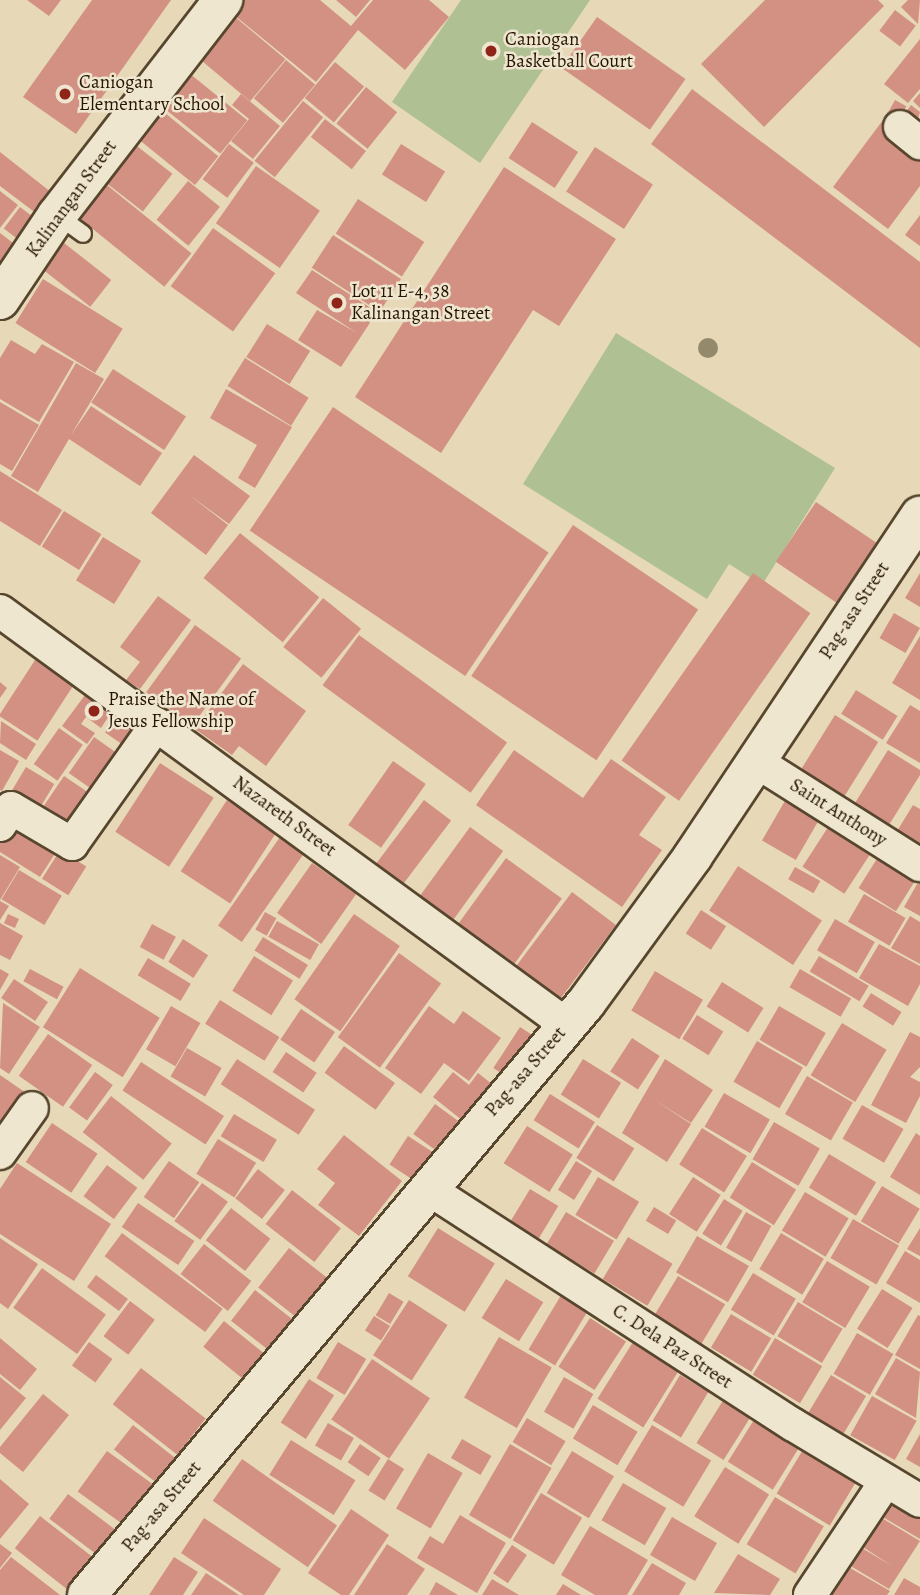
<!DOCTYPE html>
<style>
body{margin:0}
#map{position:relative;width:920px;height:1595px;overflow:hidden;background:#e7d9b7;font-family:Alegreya,serif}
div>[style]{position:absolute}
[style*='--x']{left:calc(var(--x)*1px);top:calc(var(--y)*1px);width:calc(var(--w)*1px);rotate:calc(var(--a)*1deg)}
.green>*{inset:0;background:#afc093}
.building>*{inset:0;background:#d29183;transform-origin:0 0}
.roads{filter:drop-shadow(2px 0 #57462e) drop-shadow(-2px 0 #57462e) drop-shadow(0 2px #57462e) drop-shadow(0 -2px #57462e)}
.lane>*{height:16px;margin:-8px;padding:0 8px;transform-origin:8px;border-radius:8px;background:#efe6d0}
.street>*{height:32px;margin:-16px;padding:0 16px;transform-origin:16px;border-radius:16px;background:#efe6d0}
.secondary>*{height:38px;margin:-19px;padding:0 19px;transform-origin:19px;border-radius:19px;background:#efe6d0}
.trees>*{width:20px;height:20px;margin:-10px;border-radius:50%;background:#94896b}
.dots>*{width:19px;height:19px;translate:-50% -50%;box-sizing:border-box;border:4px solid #efe6d0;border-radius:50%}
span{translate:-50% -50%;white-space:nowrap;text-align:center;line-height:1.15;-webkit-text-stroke:5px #efe6d0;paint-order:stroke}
.poi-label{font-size:19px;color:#271500}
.left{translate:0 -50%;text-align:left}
.street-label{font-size:19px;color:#271500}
</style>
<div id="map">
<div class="green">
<i style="clip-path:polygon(461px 0,590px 0,480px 163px,392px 102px)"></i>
<i style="clip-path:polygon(616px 333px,835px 468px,762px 585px,729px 564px,707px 599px,523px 484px)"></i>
</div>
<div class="building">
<i style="clip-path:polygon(27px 0,61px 0,49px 16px)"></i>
<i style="clip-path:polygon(92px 0,171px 0,76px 134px,23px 97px)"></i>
<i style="clip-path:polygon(236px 0,320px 0,351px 26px,373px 0,429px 0,449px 17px,405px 70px,358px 30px,316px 82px,228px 10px)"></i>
<i style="clip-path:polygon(336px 0,370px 0,356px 17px)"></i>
<i style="clip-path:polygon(765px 0,878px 0,884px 6px,764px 127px,701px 64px)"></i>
<i style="clip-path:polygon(908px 0,920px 0,918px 24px,901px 7px)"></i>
<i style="left:895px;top:10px;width:26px;height:26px;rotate:37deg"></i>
<i style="left:228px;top:11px;width:75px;height:55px;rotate:40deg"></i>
<i style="left:597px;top:17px;width:108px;height:62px;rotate:35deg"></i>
<i style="clip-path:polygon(920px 39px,920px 89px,908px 103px,884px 84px)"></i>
<i style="left:286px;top:60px;width:38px;height:50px;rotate:40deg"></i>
<i style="left:335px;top:62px;width:38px;height:47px;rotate:40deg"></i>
<i style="left:189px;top:73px;width:75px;height:43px;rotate:39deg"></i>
<i style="left:366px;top:87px;width:40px;height:47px;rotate:39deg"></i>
<i style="clip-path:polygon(692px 89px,920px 262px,920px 348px,651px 144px)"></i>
<i style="clip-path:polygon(920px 93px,920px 108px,913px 101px)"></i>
<i style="clip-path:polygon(241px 94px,280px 126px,253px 159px,231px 141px,249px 119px,232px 105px)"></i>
<i style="left:895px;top:100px;width:13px;height:20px;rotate:29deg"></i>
<i style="left:303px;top:101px;width:26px;height:77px;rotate:39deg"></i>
<i style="clip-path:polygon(911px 105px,920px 112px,916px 127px,903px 116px)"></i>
<i style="left:160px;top:109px;width:75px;height:37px;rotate:39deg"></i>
<i style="left:325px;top:119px;width:52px;height:23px;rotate:38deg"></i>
<i style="clip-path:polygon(883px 120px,920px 149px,920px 186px,888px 229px,833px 187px)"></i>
<i style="left:532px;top:122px;width:55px;height:43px;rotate:33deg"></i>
<i style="left:133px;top:143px;width:50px;height:48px;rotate:38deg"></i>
<i style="left:229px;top:144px;width:31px;height:44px;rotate:37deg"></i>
<i style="left:401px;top:144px;width:52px;height:36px;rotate:32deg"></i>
<i style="left:595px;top:147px;width:69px;height:53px;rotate:33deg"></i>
<i style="clip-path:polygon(0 152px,56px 196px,41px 217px,0 186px)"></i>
<i style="left:256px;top:166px;width:78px;height:70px;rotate:35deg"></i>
<i style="clip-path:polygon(504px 167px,616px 239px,559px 326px,533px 310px,441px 453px,355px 397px)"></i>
<i style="left:102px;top:181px;width:115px;height:43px;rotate:39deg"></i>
<i style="left:188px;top:181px;width:41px;height:50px;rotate:39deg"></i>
<i style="clip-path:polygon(0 191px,18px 205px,0 228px)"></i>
<i style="left:358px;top:199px;width:79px;height:41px;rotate:33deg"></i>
<i style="left:20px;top:207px;width:26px;height:27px;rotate:37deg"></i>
<i style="clip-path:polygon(920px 215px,920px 246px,905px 235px)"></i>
<i style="left:213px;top:228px;width:77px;height:72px;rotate:36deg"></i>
<i style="clip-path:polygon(0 233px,21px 249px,0 269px)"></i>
<i style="left:333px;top:235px;width:81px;height:39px;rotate:33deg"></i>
<i style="left:64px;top:243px;width:60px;height:34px;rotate:38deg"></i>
<i style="clip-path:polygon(312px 270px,377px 312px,341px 367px,298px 340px,317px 310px,357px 333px,296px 293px)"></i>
<i style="left:43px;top:279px;width:94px;height:52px;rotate:32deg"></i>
<i style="left:267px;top:324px;width:51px;height:39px;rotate:32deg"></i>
<i style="clip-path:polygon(11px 340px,35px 354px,42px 344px,74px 362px,39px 422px,0 399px,0 358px)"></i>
<i style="left:245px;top:358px;width:75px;height:33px;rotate:32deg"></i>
<i style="clip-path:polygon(76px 363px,104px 379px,71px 435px,91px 406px,162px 453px,140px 486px,69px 439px,38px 492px,11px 476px)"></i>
<i style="left:113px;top:369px;width:87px;height:40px;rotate:33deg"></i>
<i style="clip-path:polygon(226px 389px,292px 427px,255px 488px,238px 478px,257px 445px,210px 418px)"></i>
<i style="clip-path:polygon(0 402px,39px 425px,12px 471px,0 464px)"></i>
<i style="left:333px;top:407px;width:260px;height:149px;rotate:34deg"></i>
<i style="clip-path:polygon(194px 455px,250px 496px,229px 524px,188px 494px,228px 525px,206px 555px,151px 513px)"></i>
<i style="clip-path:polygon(0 471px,62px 510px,40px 546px,0 521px)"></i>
<i style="left:816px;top:502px;width:76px;height:72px;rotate:34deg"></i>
<i style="left:64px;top:511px;width:44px;height:42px;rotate:32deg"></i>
<i style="left:573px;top:525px;width:151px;height:182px;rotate:34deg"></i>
<i style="left:240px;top:533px;width:102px;height:58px;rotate:39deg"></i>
<i style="left:103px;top:537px;width:45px;height:51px;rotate:32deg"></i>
<i style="left:753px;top:573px;width:70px;height:229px;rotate:35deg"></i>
<i style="clip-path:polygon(920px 573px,920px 607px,905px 598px)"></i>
<i style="clip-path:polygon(158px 596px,191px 620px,140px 689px,126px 680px,140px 662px,120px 647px)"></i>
<i style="left:323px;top:598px;width:49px;height:63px;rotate:39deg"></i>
<i style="left:894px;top:613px;width:30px;height:29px;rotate:30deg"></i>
<i style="left:195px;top:625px;width:57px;height:83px;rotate:36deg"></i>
<i style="left:359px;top:635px;width:183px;height:62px;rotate:36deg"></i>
<i style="clip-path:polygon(920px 636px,920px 700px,892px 683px)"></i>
<i style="left:37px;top:657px;width:46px;height:70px;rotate:33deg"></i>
<i style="clip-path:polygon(243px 664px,306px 711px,266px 766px,239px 746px,232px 755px,195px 729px)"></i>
<i style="clip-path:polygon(0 682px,7px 688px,0 698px)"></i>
<i style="left:856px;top:690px;width:49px;height:28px;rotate:32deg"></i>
<i style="clip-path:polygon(85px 695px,111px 713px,101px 728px,86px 717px,81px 724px,95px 733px,87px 744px,62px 726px)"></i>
<i style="clip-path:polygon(910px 705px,920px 711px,920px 763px,886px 743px)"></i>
<i style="left:835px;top:715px;width:51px;height:73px;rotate:32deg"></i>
<i style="left:116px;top:717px;width:28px;height:19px;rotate:35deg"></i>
<i style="clip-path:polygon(1px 721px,36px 744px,26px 760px,0 743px)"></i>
<i style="left:59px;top:728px;width:29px;height:44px;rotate:35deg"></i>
<i style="left:94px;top:737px;width:33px;height:44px;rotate:35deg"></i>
<i style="clip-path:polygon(0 750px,19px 761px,2px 791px,0 790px)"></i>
<i style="clip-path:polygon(514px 750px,583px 798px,611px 759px,666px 797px,639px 835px,662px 850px,622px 907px,476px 805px)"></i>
<i style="clip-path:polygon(888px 750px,920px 770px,920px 775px,884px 833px,850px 811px)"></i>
<i style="left:393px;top:761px;width:40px;height:78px;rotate:35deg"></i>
<i style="left:160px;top:763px;width:64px;height:82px;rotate:33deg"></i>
<i style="left:26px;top:767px;width:33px;height:35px;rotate:31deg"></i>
<i style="left:64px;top:776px;width:32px;height:39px;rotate:34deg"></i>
<i style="left:786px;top:799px;width:39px;height:48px;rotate:30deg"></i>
<i style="left:227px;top:800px;width:59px;height:85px;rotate:33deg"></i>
<i style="left:424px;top:800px;width:34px;height:80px;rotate:37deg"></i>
<i style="clip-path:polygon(913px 805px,920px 809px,920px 852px,894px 836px)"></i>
<i style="left:834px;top:818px;width:50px;height:58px;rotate:33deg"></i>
<i style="clip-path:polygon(14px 820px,58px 849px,40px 877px,0 852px,0 843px)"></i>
<i style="left:470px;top:827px;width:41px;height:99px;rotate:36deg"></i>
<i style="left:280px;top:837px;width:29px;height:108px;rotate:35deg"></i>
<i style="left:883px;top:849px;width:44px;height:46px;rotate:32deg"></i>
<i style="left:60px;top:850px;width:31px;height:34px;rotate:32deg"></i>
<i style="clip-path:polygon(0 855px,20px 867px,0 900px)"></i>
<i style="left:506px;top:858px;width:69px;height:87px;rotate:36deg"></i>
<i style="left:312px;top:863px;width:54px;height:61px;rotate:35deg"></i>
<i style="left:738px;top:866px;width:100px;height:53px;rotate:33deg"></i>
<i style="left:795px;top:867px;width:29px;height:14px;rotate:29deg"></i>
<i style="left:19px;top:870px;width:50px;height:34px;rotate:31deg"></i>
<i style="clip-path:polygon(920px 879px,920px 916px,904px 907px)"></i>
<i style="left:572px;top:892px;width:55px;height:98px;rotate:37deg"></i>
<i style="left:864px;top:894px;width:48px;height:32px;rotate:30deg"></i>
<i style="clip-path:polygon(0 901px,9px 906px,0 920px)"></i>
<i style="left:701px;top:910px;width:30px;height:28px;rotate:33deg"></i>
<i style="left:265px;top:912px;width:13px;height:20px;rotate:29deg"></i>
<i style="left:8px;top:914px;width:12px;height:10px;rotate:24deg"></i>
<i style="left:354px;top:914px;width:56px;height:104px;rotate:35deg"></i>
<i style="clip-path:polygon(910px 916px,920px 922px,920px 964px,891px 948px)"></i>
<i style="left:835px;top:919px;width:46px;height:36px;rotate:30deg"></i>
<i style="left:277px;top:921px;width:48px;height:18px;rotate:29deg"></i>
<i style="clip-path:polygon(0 923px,23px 936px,10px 960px,0 955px)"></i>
<i style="left:152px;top:924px;width:27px;height:26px;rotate:28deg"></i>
<i style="left:263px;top:937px;width:53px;height:16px;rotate:32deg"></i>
<i style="left:183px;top:939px;width:30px;height:27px;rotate:33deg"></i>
<i style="clip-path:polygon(879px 944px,920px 966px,920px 984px,908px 1006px,859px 978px)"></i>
<i style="left:399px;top:953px;width:52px;height:104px;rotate:36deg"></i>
<i style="left:254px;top:956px;width:46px;height:41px;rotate:32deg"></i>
<i style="left:819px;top:956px;width:58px;height:18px;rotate:31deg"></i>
<i style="left:148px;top:958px;width:50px;height:20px;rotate:31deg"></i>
<i style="left:80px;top:968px;width:94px;height:70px;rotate:32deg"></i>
<i style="clip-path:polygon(0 969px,9px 974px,0 990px)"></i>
<i style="left:30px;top:969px;width:38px;height:14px;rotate:28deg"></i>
<i style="left:800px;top:969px;width:59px;height:21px;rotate:30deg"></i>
<i style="left:655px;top:971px;width:56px;height:46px;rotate:31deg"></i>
<i style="left:14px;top:979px;width:41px;height:23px;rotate:34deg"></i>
<i style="left:722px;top:982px;width:49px;height:29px;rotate:32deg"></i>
<i style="left:871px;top:993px;width:36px;height:16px;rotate:32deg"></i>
<i style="left:220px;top:1000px;width:70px;height:28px;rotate:32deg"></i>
<i style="clip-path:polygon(3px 1003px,40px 1027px,9px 1074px,0 1068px)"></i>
<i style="left:171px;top:1006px;width:34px;height:50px;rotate:30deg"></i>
<i style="clip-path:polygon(429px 1006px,454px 1024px,463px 1011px,501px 1038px,469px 1081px,444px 1063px,421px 1094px,385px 1068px)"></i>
<i style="left:779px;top:1006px;width:54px;height:39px;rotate:30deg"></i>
<i style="left:301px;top:1009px;width:41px;height:37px;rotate:34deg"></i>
<i style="left:697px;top:1015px;width:31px;height:28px;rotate:32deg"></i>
<i style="left:842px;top:1023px;width:52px;height:61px;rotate:31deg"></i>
<i style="left:520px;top:1027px;width:24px;height:49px;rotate:33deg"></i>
<i style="clip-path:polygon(910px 1032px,920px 1037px,920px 1067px,910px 1077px,920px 1082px,920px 1096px,906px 1123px,871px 1105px)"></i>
<i style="left:48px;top:1034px;width:54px;height:51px;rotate:35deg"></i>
<i style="left:632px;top:1038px;width:33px;height:40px;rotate:33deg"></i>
<i style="left:757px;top:1041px;width:53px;height:47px;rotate:30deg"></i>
<i style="left:344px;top:1046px;width:63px;height:33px;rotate:36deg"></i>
<i style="left:187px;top:1048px;width:40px;height:33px;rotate:30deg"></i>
<i style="left:286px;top:1052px;width:37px;height:24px;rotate:34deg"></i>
<i style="left:237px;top:1059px;width:93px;height:30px;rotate:33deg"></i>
<i style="left:583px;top:1059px;width:45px;height:42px;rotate:32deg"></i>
<i style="clip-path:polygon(665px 1059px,713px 1090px,691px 1123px,653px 1099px,691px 1124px,667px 1162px,622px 1133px)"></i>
<i style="left:141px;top:1062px;width:99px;height:34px;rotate:33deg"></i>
<i style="left:95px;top:1072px;width:22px;height:44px;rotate:36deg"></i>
<i style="clip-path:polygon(453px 1072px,469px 1085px,478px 1073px,502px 1092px,473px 1129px,433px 1097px)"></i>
<i style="clip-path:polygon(0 1075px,29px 1095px,0 1137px)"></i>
<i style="left:807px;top:1076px;width:53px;height:44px;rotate:30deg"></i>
<i style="left:724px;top:1093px;width:53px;height:39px;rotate:30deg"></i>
<i style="left:550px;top:1094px;width:53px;height:31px;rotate:32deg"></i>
<i style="left:111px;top:1096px;width:77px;height:46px;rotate:38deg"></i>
<i style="left:435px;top:1104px;width:39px;height:37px;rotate:36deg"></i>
<i style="left:862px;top:1105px;width:48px;height:39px;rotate:30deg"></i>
<i style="left:234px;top:1114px;width:50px;height:26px;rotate:31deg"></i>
<i style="left:774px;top:1122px;width:53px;height:43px;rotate:30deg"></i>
<i style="left:52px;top:1123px;width:55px;height:47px;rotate:34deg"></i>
<i style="left:597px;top:1125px;width:44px;height:39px;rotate:32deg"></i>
<i style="left:527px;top:1126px;width:54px;height:44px;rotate:32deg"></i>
<i style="left:702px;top:1128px;width:53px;height:43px;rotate:32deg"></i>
<i style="clip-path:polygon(916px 1133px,920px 1136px,920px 1195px,890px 1177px)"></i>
<i style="clip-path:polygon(344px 1135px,402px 1181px,359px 1236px,318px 1205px,335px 1183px,317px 1169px)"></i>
<i style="left:408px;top:1136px;width:38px;height:34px;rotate:33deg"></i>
<i style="left:218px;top:1139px;width:45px;height:41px;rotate:32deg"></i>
<i style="left:829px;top:1154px;width:55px;height:39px;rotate:31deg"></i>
<i style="left:169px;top:1161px;width:37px;height:44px;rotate:35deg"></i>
<i style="left:576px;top:1161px;width:19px;height:34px;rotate:32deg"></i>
<i style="left:752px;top:1162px;width:52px;height:42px;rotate:32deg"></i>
<i style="clip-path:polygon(17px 1163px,111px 1224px,74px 1281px,0 1234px,0 1189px)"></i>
<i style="left:107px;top:1165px;width:38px;height:39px;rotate:37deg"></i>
<i style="left:258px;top:1169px;width:34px;height:37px;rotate:38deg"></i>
<i style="left:598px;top:1177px;width:48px;height:44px;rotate:31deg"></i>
<i style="left:693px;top:1177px;width:33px;height:44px;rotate:33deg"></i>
<i style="left:202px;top:1183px;width:32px;height:47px;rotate:36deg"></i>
<i style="left:882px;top:1186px;width:44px;height:41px;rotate:31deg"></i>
<i style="left:530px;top:1189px;width:33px;height:40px;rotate:31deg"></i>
<i style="left:292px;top:1190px;width:62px;height:43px;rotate:38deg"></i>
<i style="left:805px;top:1192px;width:51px;height:45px;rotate:31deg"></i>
<i style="left:724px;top:1199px;width:22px;height:41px;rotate:32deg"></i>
<i style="left:138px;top:1203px;width:68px;height:29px;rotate:34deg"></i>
<i style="left:654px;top:1207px;width:26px;height:16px;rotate:31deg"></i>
<i style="left:231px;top:1208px;width:50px;height:41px;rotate:38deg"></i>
<i style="left:566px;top:1212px;width:56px;height:38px;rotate:31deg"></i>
<i style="left:746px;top:1212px;width:29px;height:41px;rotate:29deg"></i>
<i style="left:853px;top:1219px;width:53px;height:45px;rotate:30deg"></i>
<i style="left:438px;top:1228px;width:67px;height:57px;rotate:32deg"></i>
<i style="clip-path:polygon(920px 1228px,920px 1256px,907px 1249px)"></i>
<i style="left:122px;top:1233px;width:126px;height:29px;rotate:37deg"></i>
<i style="left:781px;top:1233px;width:50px;height:42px;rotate:31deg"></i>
<i style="left:697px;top:1236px;width:60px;height:42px;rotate:30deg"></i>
<i style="left:628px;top:1237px;width:52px;height:49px;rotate:31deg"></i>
<i style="clip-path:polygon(0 1238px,38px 1264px,8px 1309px,0 1303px)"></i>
<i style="left:204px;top:1244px;width:60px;height:38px;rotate:38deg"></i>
<i style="left:289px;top:1248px;width:48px;height:50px;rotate:38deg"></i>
<i style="clip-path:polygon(905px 1251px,920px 1260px,920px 1303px,886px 1283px)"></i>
<i style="left:827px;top:1261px;width:50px;height:48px;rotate:31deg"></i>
<i style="left:42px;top:1268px;width:79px;height:49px;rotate:36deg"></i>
<i style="left:753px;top:1273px;width:50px;height:43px;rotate:31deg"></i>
<i style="left:96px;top:1275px;width:40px;height:15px;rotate:37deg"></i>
<i style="left:678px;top:1276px;width:55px;height:49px;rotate:31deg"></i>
<i style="left:506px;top:1279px;width:44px;height:46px;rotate:32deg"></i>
<i style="left:882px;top:1289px;width:36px;height:47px;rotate:32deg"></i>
<i style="left:255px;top:1290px;width:50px;height:39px;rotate:38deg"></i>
<i style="left:563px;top:1292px;width:31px;height:67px;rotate:31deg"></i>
<i style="left:389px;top:1293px;width:17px;height:26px;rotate:31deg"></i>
<i style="left:409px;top:1300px;width:46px;height:66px;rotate:33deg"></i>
<i style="left:130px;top:1301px;width:31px;height:44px;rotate:37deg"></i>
<i style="left:798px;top:1302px;width:52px;height:40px;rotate:31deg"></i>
<i style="left:731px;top:1314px;width:47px;height:39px;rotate:31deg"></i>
<i style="clip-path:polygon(918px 1315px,920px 1316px,920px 1369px,895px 1355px)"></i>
<i style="left:374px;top:1316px;width:19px;height:17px;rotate:32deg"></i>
<i style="left:590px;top:1318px;width:43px;height:58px;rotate:33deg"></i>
<i style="left:224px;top:1321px;width:56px;height:33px;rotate:39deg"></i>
<i style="left:857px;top:1333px;width:42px;height:47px;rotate:30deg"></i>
<i style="left:499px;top:1337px;width:61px;height:70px;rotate:30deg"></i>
<i style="clip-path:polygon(0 1338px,37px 1369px,20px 1390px,0 1374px)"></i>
<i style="left:775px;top:1338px;width:55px;height:43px;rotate:31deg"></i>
<i style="left:89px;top:1342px;width:29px;height:29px;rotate:36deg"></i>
<i style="left:338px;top:1342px;width:33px;height:42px;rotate:31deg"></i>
<i style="left:633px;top:1342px;width:54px;height:67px;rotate:32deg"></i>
<i style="clip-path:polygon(896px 1358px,920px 1372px,916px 1418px,875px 1394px)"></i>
<i style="left:372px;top:1359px;width:70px;height:73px;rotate:34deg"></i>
<i style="left:141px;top:1368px;width:82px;height:46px;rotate:38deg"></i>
<i style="left:680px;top:1375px;width:33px;height:53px;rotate:31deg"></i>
<i style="left:831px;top:1375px;width:41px;height:44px;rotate:31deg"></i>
<i style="clip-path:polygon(0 1377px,26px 1398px,0 1430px)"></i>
<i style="left:564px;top:1377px;width:34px;height:40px;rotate:30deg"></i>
<i style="left:309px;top:1379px;width:30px;height:52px;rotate:33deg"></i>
<i style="clip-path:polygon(43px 1394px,69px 1415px,23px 1472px,0 1453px,0 1447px)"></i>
<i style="left:872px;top:1396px;width:51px;height:45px;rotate:29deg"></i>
<i style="left:724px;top:1399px;width:32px;height:52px;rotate:32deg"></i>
<i style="left:593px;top:1405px;width:52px;height:39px;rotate:31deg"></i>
<i style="left:757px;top:1415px;width:53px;height:55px;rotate:32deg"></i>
<i style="left:527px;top:1418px;width:45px;height:28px;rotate:31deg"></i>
<i style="left:328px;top:1423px;width:30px;height:26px;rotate:30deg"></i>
<i style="left:133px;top:1425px;width:58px;height:31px;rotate:38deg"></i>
<i style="left:652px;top:1425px;width:69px;height:54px;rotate:31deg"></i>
<i style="clip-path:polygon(920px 1434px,920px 1467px,906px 1459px)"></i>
<i style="left:462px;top:1439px;width:34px;height:22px;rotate:30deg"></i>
<i style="left:291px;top:1440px;width:76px;height:41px;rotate:32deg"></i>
<i style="left:807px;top:1443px;width:62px;height:59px;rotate:31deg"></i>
<i style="left:360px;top:1444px;width:25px;height:22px;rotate:34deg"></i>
<i style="left:510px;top:1444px;width:48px;height:82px;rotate:30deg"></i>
<i style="left:107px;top:1451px;width:64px;height:50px;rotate:36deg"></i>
<i style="left:572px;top:1451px;width:49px;height:49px;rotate:31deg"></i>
<i style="left:428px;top:1453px;width:40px;height:64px;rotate:30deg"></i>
<i style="left:242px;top:1459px;width:116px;height:51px;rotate:35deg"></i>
<i style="left:388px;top:1459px;width:19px;height:37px;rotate:32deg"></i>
<i style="left:725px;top:1467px;width:52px;height:58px;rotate:32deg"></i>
<i style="clip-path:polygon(0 1479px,29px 1504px,0 1539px)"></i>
<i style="left:623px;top:1483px;width:50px;height:43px;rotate:30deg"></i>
<i style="clip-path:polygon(895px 1491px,920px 1506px,920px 1539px,881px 1516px)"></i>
<i style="left:541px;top:1493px;width:48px;height:55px;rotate:31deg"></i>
<i style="left:68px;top:1494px;width:61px;height:31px;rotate:37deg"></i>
<i style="left:775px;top:1497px;width:57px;height:55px;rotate:31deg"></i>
<i style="clip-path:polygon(351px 1509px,389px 1535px,349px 1595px,341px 1595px,308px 1573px)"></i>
<i style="clip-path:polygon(870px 1511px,920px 1541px,889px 1589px,839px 1559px,850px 1541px,892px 1566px,852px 1540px)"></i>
<i style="clip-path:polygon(460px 1515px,506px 1543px,477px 1593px,417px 1558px,430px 1536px,443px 1544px)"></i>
<i style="left:40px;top:1516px;width:68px;height:41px;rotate:38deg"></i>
<i style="left:672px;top:1517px;width:52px;height:44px;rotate:30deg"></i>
<i style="clip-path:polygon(204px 1518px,281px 1569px,264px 1595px,244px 1595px,181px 1553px)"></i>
<i style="clip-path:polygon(590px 1526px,648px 1560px,627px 1595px,595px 1595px,561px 1575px)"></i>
<i style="clip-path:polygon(0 1544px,12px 1553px,0 1568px)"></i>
<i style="clip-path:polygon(387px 1544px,425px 1569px,407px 1595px,354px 1595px)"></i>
<i style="left:512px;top:1545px;width:18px;height:34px;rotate:34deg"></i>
<i style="clip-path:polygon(738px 1554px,780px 1579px,770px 1595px,714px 1593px)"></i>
<i style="clip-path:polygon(11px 1557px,60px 1595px,0 1595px,0 1570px)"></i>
<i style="clip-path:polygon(174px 1557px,198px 1572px,183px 1595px,149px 1595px)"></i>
<i style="clip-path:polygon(838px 1561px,890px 1591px,887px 1595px,821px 1595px)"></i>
<i style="clip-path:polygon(652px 1563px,686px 1583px,679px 1595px,632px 1595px)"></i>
<i style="clip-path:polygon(206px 1573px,239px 1595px,191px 1595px)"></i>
<i style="clip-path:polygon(904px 1578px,920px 1587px,920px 1595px,894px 1595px)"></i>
<i style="clip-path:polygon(492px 1579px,519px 1595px,482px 1595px)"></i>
<i style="clip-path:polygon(436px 1582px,458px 1595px,429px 1595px)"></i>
<i style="clip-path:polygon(563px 1584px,581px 1595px,556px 1595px)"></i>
</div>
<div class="roads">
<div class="lane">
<i style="--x:57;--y:215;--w:32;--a:36"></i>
</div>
<div class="street">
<i style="--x:900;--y:127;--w:26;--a:39"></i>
<i style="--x:0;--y:611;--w:702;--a:36.14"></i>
<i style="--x:757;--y:762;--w:193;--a:32.3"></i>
<i style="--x:0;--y:825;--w:20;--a:-57"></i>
<i style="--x:11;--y:808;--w:71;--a:30.5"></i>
<i style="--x:72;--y:844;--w:147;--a:-54.7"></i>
<i style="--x:0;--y:1153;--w:55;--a:-54.6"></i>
<i style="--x:427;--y:1188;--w:435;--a:32.9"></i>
<i style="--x:792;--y:1424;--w:149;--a:31"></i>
<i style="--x:810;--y:1595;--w:137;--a:-56.3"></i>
</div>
<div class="secondary">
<i style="--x:0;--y:300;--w:102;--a:-56.2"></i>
<i style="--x:57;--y:215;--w:272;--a:-52.3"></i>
<i style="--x:87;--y:1595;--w:774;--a:-49.87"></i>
<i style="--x:586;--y:1003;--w:182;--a:-53.9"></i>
<i style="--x:693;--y:856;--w:409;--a:-56.3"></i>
</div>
</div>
<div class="trees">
<i style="left:708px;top:348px"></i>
</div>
<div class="dots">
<i style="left:491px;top:51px;background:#8f2418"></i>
<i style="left:65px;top:94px;background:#8f2418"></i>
<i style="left:337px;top:303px;background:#8f2418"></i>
<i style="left:94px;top:711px;background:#8f2418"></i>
</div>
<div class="poi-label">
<span class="left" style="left:505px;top:51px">Caniogan<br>Basketball Court</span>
<span class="left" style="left:79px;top:94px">Caniogan<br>Elementary School</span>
<span class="left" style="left:351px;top:303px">Lot 11 E-4, 38<br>Kalinangan Street</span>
<span class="left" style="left:108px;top:711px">Praise the Name of<br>Jesus Fellowship</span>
</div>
<div class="street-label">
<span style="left:72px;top:199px;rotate:-54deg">Kalinangan Street</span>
<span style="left:855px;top:611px;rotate:-57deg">Pag-asa Street</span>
<span style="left:838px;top:813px;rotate:32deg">Saint Anthony</span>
<span style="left:284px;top:817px;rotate:36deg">Nazareth Street</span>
<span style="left:526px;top:1072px;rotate:-49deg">Pag-asa Street</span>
<span style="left:672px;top:1347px;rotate:33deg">C. Dela Paz Street</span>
<span style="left:162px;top:1507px;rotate:-50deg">Pag-asa Street</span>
</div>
</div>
